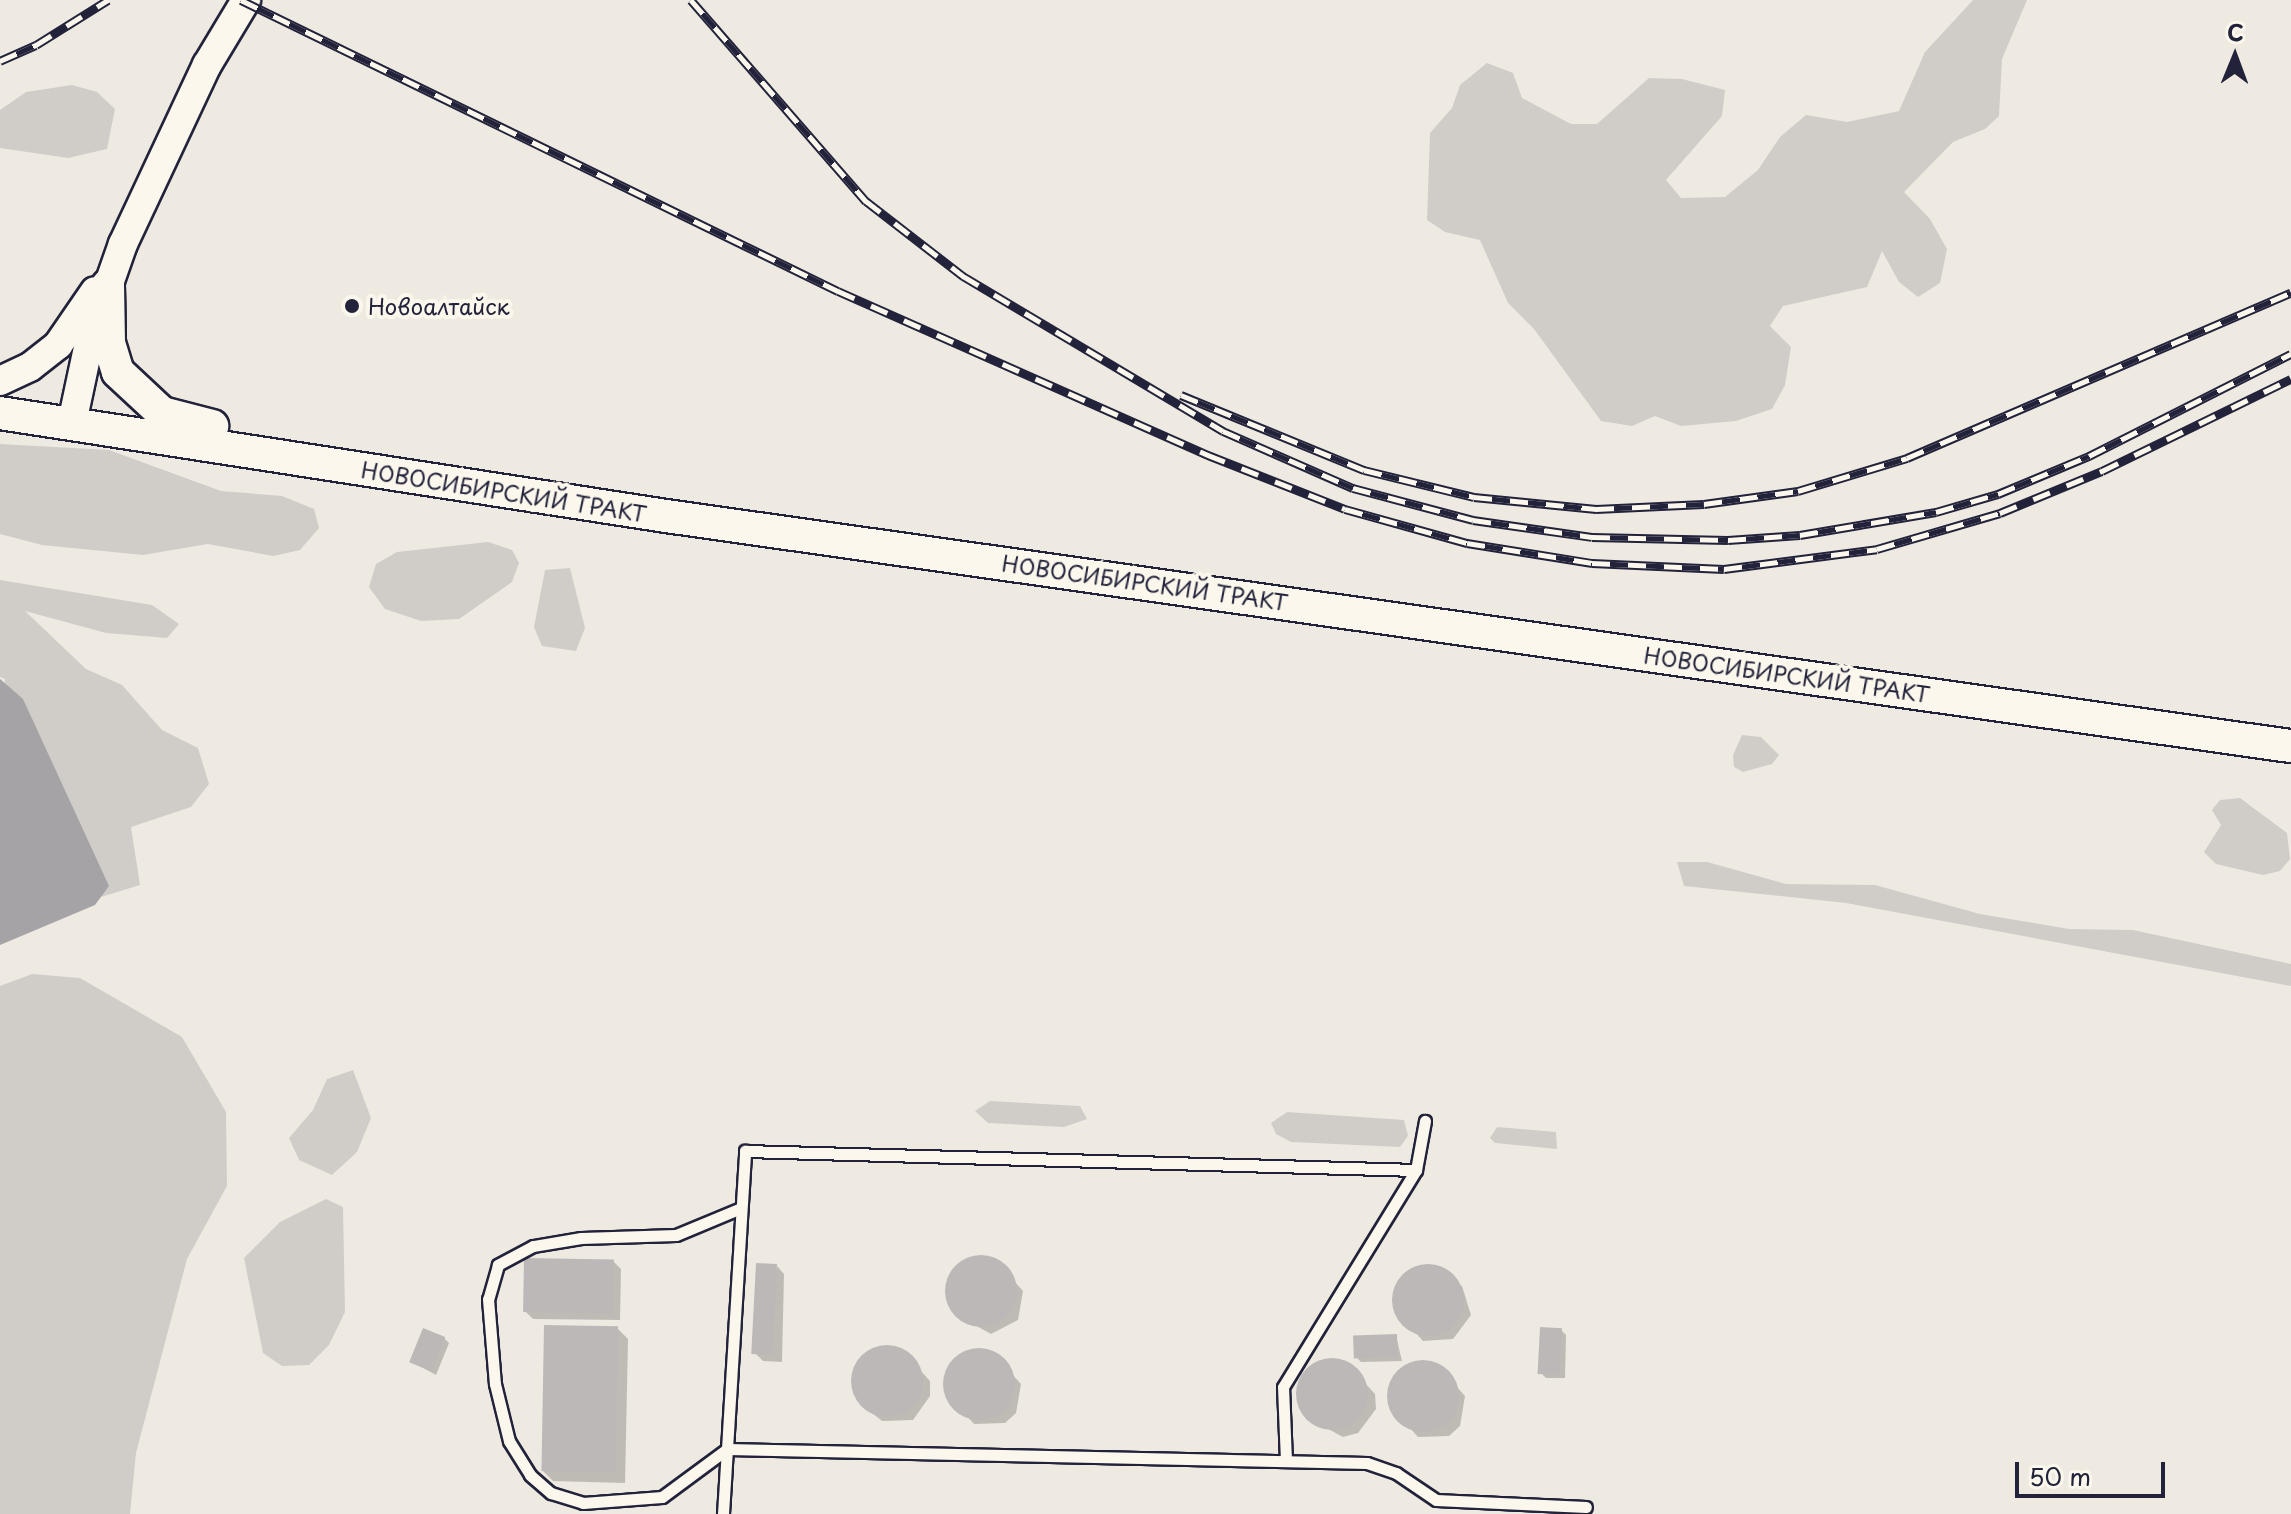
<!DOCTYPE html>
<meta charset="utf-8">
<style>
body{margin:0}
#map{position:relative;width:2291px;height:1514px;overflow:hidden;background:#eeeae2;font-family:"Playpen Sans",sans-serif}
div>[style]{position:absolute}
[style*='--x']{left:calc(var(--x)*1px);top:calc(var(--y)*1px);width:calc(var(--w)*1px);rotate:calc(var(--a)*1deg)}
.green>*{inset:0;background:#d0cdc9}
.water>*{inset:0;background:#a6a3a7}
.shadow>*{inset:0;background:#0003}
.building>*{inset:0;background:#bcb8b8;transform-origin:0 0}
.round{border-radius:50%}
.roads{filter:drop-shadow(2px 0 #22223b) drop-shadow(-2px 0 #22223b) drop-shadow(0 2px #22223b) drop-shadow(0 -2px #22223b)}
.service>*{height:11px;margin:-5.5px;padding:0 5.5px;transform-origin:5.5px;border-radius:5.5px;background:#fbf7ec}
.tertiary>*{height:28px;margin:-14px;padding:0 14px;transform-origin:14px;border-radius:14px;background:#fbf7ec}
.secondary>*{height:32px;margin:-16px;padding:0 16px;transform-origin:16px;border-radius:16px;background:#fbf7ec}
.rail>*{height:9px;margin-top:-4.5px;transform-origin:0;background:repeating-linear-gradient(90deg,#fbf7ec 0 18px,#22223b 0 36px);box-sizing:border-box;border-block:2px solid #22223b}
.dots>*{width:22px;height:22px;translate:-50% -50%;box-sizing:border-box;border:4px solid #fbf7ec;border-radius:50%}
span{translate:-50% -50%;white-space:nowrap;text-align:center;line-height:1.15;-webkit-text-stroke:8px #fbf7ec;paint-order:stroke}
.poi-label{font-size:22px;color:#22223b}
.left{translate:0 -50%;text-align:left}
.street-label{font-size:22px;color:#22223b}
.north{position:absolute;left:2195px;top:16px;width:80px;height:80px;-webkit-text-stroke:6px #fbf7ec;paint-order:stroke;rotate:1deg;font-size:22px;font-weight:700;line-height:32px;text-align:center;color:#22223b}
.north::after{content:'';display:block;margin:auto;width:28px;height:36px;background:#22223b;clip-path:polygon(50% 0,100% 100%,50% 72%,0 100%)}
.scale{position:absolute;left:2015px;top:1462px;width:150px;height:36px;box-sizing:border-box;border:4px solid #22223b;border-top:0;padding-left:10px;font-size:24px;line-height:28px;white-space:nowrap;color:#22223b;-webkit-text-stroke:6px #fbf7ec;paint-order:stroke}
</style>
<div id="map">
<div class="green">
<i style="clip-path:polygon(1973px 0,2027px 0,2002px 59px,1999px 116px,1985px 129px,1953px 142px,1904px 192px,1930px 219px,1947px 249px,1940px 283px,1918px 297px,1899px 282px,1882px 251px,1867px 287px,1783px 306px,1770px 326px,1791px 347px,1785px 385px,1772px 409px,1736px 421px,1681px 426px,1655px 416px,1632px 426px,1601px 421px,1534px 329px,1508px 303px,1480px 240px,1445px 232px,1427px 220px,1430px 133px,1452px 108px,1460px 85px,1487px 63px,1513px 73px,1522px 98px,1571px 124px,1597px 124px,1649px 78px,1682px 79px,1725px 90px,1722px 116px,1666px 180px,1681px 198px,1725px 197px,1758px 170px,1780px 137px,1806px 115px,1847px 122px,1899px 111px,1925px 52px)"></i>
<i style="clip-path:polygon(72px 85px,97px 92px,115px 109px,107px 149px,68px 158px,0 148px,0 110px,26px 92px)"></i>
<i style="clip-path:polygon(0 444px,109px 450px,221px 491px,282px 496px,314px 509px,319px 528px,300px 550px,273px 556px,208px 544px,143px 555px,42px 545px,0 534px)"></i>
<i style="clip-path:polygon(488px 542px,512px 550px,519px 563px,512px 582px,459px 619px,421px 621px,385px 609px,369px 587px,376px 564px,397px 552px)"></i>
<i style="clip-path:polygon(570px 568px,585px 628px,576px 651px,542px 646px,534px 627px,545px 570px)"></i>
<i style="clip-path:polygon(0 580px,152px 605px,179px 624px,167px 638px,106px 633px,25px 611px,86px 669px,122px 685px,162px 730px,198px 748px,209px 784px,191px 807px,131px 827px,140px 885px,101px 897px,0 712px,5px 679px,0 677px)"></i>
<i style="clip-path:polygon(1742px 735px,1761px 737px,1779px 755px,1772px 764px,1743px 772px,1734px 767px,1733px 755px)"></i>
<i style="clip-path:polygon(2240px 798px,2287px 833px,2290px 859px,2280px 871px,2263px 875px,2216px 864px,2204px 852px,2221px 825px,2212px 810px,2220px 800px)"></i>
<i style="clip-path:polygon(1677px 862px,1707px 862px,1786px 884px,1875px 885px,1980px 914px,2069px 929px,2133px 930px,2291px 964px,2291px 986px,1846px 903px,1684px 886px)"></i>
<i style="clip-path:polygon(32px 974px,80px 978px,182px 1037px,226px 1112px,227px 1186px,187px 1259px,136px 1453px,130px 1514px,0 1514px,0 986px)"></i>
<i style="clip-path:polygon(353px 1070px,371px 1118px,357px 1152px,332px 1175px,299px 1160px,289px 1138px,313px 1110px,327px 1079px)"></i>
<i style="clip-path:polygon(990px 1101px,1080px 1106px,1087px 1119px,1064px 1127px,988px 1123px,975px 1111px)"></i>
<i style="clip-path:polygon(1287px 1112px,1404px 1120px,1408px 1136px,1400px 1147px,1291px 1142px,1276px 1134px,1271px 1123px)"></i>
<i style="clip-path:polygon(1497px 1127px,1556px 1132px,1557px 1149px,1495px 1143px,1490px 1138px)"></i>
<i style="clip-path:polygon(326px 1199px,343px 1207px,345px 1312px,329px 1345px,309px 1365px,282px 1366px,263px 1353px,244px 1258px,280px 1222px)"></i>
</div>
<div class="water">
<i style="clip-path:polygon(0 679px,23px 699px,109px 886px,95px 905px,0 945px)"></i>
</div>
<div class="shadow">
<i style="clip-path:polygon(994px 1259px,1023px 1291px,1018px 1320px,991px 1334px,955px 1314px,947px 1285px,964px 1260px)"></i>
<i style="clip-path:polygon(613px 1261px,621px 1269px,620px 1320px,533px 1319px,525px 1311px)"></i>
<i style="clip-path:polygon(777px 1266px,784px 1274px,782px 1362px,763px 1361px,755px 1353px)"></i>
<i style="clip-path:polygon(1426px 1266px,1462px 1286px,1471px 1315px,1453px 1339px,1423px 1341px,1394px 1309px,1393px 1294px,1411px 1270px)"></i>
<i style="clip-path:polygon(617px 1328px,628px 1339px,625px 1483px,553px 1481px,543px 1471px)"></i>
<i style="clip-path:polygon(1561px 1330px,1566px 1335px,1565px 1378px,1546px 1378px,1541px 1373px)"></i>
<i style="clip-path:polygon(1396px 1336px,1402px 1361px,1361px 1362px,1356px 1357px)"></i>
<i style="clip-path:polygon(444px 1338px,449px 1343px,436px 1375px,412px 1362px)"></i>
<i style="clip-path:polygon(901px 1349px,930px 1381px,930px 1396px,913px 1420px,882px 1421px,861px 1404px,853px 1375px,871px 1350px)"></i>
<i style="clip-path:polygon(992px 1352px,1021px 1384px,1016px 1413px,1005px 1423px,974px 1424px,946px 1393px,951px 1363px,962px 1353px)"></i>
<i style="clip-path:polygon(1346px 1362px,1375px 1394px,1376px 1409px,1358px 1433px,1343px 1437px,1306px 1417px,1298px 1388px,1316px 1363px)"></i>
<i style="clip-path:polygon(1436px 1364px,1465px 1396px,1460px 1426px,1449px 1436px,1418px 1437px,1389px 1405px,1389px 1390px,1406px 1366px)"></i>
</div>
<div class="building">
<i class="round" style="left:945px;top:1255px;width:72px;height:72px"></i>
<i style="left:524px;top:1258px;width:90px;height:54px;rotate:1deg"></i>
<i style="left:756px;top:1263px;width:21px;height:91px;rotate:3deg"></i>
<i class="round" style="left:1392px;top:1264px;width:72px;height:72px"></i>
<i style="left:544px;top:1325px;width:74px;height:146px;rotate:1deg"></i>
<i style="left:1540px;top:1327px;width:22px;height:47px;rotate:3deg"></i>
<i style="left:423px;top:1328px;width:24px;height:37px;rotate:22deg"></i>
<i style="left:1397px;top:1334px;width:23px;height:44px;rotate:88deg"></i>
<i class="round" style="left:851px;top:1345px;width:72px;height:72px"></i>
<i class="round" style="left:943px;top:1348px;width:72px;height:72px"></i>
<i class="round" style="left:1296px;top:1358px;width:72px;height:72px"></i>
<i class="round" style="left:1387px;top:1360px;width:72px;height:72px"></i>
</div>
<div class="roads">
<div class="service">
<i style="--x:741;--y:1208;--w:70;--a:157.4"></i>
<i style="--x:676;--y:1235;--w:95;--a:178.2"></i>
<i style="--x:581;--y:1238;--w:49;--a:170.5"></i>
<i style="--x:533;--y:1246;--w:40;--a:152"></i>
<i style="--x:498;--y:1265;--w:35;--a:106"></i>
<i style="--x:488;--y:1299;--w:85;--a:85.3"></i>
<i style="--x:495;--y:1384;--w:59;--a:76.2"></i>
<i style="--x:509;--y:1441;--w:40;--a:58"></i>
<i style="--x:530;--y:1475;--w:28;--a:41"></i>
<i style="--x:551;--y:1493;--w:34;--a:17"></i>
<i style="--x:583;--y:1503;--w:79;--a:-4.3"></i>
<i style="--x:662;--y:1497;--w:81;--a:-36.4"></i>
<i style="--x:727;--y:1449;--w:640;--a:1.25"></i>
<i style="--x:1367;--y:1463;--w:31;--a:19"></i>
<i style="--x:1396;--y:1473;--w:48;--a:34"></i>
<i style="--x:1436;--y:1500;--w:150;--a:2.7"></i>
<i style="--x:1286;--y:1461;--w:74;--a:-92.3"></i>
<i style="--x:1283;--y:1387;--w:255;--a:-58.5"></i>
<i style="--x:1416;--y:1170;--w:50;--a:-79.6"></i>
<i style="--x:723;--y:1514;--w:364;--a:-86.5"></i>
<i style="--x:745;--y:1151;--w:671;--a:1.62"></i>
</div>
<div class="tertiary">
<i style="--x:0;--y:381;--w:33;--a:-25"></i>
<i style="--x:30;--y:367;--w:36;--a:-38"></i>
<i style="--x:58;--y:345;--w:65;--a:-55.6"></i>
<i style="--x:72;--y:423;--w:87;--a:-78"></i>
<i style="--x:90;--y:338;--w:100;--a:-70.7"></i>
<i style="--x:123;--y:244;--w:198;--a:-64.9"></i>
<i style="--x:207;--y:65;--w:76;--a:-59"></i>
</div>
<div class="secondary">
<i style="--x:108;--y:285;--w:58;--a:89"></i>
<i style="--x:109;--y:343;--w:30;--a:73"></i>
<i style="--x:118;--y:372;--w:60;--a:43"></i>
<i style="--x:162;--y:413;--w:52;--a:14.6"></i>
<i style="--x:0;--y:413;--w:674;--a:8.79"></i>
<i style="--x:666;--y:516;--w:1641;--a:8.06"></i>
</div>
</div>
<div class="rail">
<i style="--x:241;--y:0;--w:664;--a:25.99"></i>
<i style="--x:838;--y:291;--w:405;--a:23.9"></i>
<i style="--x:1208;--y:455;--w:147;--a:21.5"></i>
<i style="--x:1345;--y:509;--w:127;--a:15.6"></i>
<i style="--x:1467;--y:543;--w:127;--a:9.1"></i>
<i style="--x:1592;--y:563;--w:132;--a:2.6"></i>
<i style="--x:1724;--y:569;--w:154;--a:-7.4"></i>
<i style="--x:1877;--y:549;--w:128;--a:-16.3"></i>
<i style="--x:2000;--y:513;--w:110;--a:-22.4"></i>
<i style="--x:2102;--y:471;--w:210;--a:-26"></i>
<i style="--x:691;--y:0;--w:267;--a:49"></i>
<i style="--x:866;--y:201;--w:123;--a:37.7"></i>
<i style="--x:963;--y:276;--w:303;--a:30.8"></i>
<i style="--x:1223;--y:431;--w:142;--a:23.7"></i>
<i style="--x:1353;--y:488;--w:124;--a:14.9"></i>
<i style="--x:1473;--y:520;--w:120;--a:8.1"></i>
<i style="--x:1592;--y:537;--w:136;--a:1.3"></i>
<i style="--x:1728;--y:540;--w:72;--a:-4"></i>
<i style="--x:1800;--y:535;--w:138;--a:-9.6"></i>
<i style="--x:1936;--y:512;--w:65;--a:-16.2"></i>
<i style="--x:1998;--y:494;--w:99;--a:-22.7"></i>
<i style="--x:2089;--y:456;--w:226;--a:-26.8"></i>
<i style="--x:0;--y:61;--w:39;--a:-24"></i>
<i style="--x:36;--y:45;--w:85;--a:-32"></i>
<i style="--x:1181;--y:395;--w:198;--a:22.3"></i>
<i style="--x:1364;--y:470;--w:113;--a:13.8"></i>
<i style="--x:1474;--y:497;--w:123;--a:5.6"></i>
<i style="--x:1596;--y:509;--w:108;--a:-2.7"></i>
<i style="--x:1704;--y:504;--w:95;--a:-7.9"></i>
<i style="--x:1798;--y:491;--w:114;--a:-16.8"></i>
<i style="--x:1907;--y:458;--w:418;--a:-23.3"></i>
</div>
<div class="dots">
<i style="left:352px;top:306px;background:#22223b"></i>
</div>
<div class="poi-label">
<span class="left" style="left:368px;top:306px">Новоалтайск</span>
</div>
<div class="street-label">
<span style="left:504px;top:491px;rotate:9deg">НОВОСИБИРСКИЙ ТРАКТ</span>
<span style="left:1145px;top:582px;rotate:8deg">НОВОСИБИРСКИЙ ТРАКТ</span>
<span style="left:1787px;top:674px;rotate:8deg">НОВОСИБИРСКИЙ ТРАКТ</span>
</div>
<div class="north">С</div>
<div class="scale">50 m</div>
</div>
